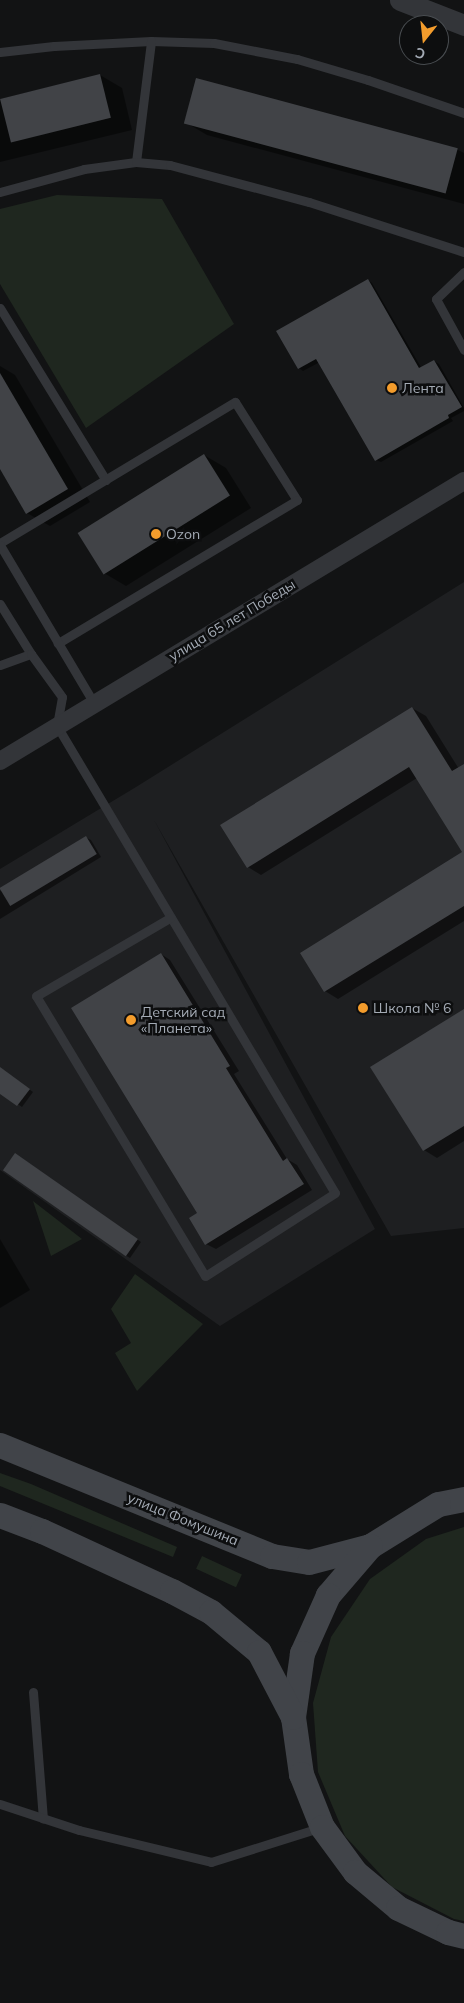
<!DOCTYPE html>
<meta charset="utf-8">
<style>
body{margin:0}
#map{position:relative;width:464px;height:2003px;overflow:hidden;background:#121314;font-family:Mulish,sans-serif}
div>[style]{position:absolute}
[style*='--x']{left:calc(var(--x)*1px);top:calc(var(--y)*1px);width:calc(var(--w)*1px);rotate:calc(var(--a)*1deg)}
.built>*{inset:0;background:#1e1f21}
.green>*{inset:0;background:#1f271f;transform-origin:0 0}
.shadow>*{inset:0;background:#0007}
.building>*{inset:0;background:#414347;transform-origin:0 0}
.service>*{height:9px;margin:-4.5px;padding:0 4.5px;transform-origin:4.5px;border-radius:4.5px;background:#333539}
.minor>*{height:18px;margin:-9px;padding:0 9px;transform-origin:9px;border-radius:9px;background:#333539}
.tertiary>*{height:21px;margin:-10.5px;padding:0 10.5px;transform-origin:10.5px;border-radius:10.5px;background:#333539}
.secondary>*{height:25px;margin:-12.5px;padding:0 12.5px;transform-origin:12.5px;border-radius:12.5px;background:#414449}
.dots>*{width:14px;height:14px;translate:-50% -50%;box-sizing:border-box;border:2px solid #0d0e0f;border-radius:50%}
span{translate:-50% -50%;white-space:nowrap;text-align:center;line-height:1.15;-webkit-text-stroke:5px #0d0e0f;paint-order:stroke}
.poi-label{font-size:14px;color:#a4abb5}
.left{translate:0 -50%;text-align:left}
.street-label{font-size:14px;color:#a4abb5}
.north{position:absolute;left:399px;top:15px;width:50px;height:50px;box-sizing:border-box;background:#0d0e0f;border:1px solid #494d51;border-radius:50%;rotate:196deg;font-size:14px;font-weight:700;line-height:20px;text-align:center;color:#a4abb5}
.north::after{content:'';display:block;margin:auto;width:18px;height:22px;background:#f39c2c;clip-path:polygon(50% 0,100% 100%,50% 72%,0 100%)}
</style>
<div id="map">
<div class="built">
<i style="clip-path:polygon(464px 582px,464px 1228px,391px 1236px,154px 820px,375px 1229px,220px 1326px,0 1170px,0 869px,136px 787px)"></i>
</div>
<div class="green">
<i style="clip-path:polygon(57px 195px,162px 199px,234px 324px,86px 428px,0 284px,0 209px)"></i>
<i style="clip-path:polygon(33px 1201px,82px 1239px,51px 1256px)"></i>
<i style="clip-path:polygon(135px 1274px,203px 1324px,137px 1391px,115px 1353px,131px 1343px,111px 1309px)"></i>
<i style="clip-path:polygon(0 1473px,31px 1484px,177px 1547px,173px 1557px,0 1486px)"></i>
<i style="clip-path:polygon(464px 1527px,464px 1921px,454px 1919px,392px 1887px,345px 1836px,318px 1772px,313px 1703px,331px 1637px,370px 1579px,426px 1539px)"></i>
<i style="left:202px;top:1556px;width:44px;height:14px;rotate:25deg"></i>
</div>
<div class="shadow">
<i style="clip-path:polygon(100px 75px,122px 88px,132px 130px,0 162px,0 99px)"></i>
<i style="clip-path:polygon(197px 79px,458px 150px,464px 153px,464px 204px,207px 135px,185px 122px)"></i>
<i style="clip-path:polygon(368px 280px,372px 283px,422px 369px,434px 361px,439px 364px,464px 408px,464px 411px,451px 418px,453px 421px,381px 462px,376px 460px,320px 362px,303px 371px,299px 368px)"></i>
<i style="clip-path:polygon(0 366px,15px 375px,90px 502px,50px 526px,27px 513px,0 466px)"></i>
<i style="clip-path:polygon(204px 455px,226px 468px,251px 508px,126px 586px,104px 573px)"></i>
<i style="clip-path:polygon(412px 708px,426px 716px,459px 769px,464px 765px,464px 921px,338px 999px,325px 991px,464px 853px,417px 778px,261px 875px,248px 867px)"></i>
<i style="clip-path:polygon(87px 838px,91px 840px,101px 857px,0 919px,0 891px)"></i>
<i style="clip-path:polygon(161px 954px,170px 960px,239px 1071px,234px 1074px,287px 1159px,297px 1165px,312px 1190px,216px 1249px,206px 1244px,199px 1213px)"></i>
<i style="clip-path:polygon(464px 1011px,464px 1141px,437px 1158px,424px 1150px)"></i>
<i style="clip-path:polygon(0 1068px,33px 1092px,22px 1107px,0 1092px)"></i>
<i style="clip-path:polygon(20px 1157px,141px 1242px,130px 1258px,125px 1255px)"></i>
<i style="clip-path:polygon(0 1239px,30px 1290px,0 1308px)"></i>
</div>
<div class="building">
<i style="left:100px;top:74px;width:45px;height:103px;rotate:76deg"></i>
<i style="left:196px;top:78px;width:271px;height:47px;rotate:15deg"></i>
<i style="clip-path:polygon(368px 279px,419px 368px,434px 360px,462px 407px,448px 415px,449px 418px,375px 461px,316px 359px,298px 369px,276px 331px)"></i>
<i style="clip-path:polygon(0 373px,68px 489px,26px 514px,0 469px)"></i>
<i style="left:204px;top:454px;width:49px;height:149px;rotate:58deg"></i>
<i style="clip-path:polygon(412px 707px,452px 771px,464px 764px,464px 906px,324px 992px,300px 953px,462px 852px,409px 767px,247px 868px,220px 825px)"></i>
<i style="left:86px;top:836px;width:21px;height:101px;rotate:59deg"></i>
<i style="clip-path:polygon(161px 953px,230px 1066px,226px 1068px,283px 1161px,287px 1158px,304px 1184px,205px 1245px,189px 1218px,197px 1213px,71px 1008px)"></i>
<i style="clip-path:polygon(464px 1009px,464px 1126px,423px 1151px,370px 1067px)"></i>
<i style="clip-path:polygon(0 1067px,30px 1089px,17px 1106px,0 1094px)"></i>
<i style="left:15px;top:1153px;width:150px;height:21px;rotate:35deg"></i>
</div>
<div class="service">
<i style="--x:0;--y:52;--w:54;--a:-6.3"></i>
<i style="--x:54;--y:46;--w:97;--a:-3"></i>
<i style="--x:151;--y:41;--w:63;--a:1.8"></i>
<i style="--x:214;--y:43;--w:85;--a:10.9"></i>
<i style="--x:297;--y:59;--w:74;--a:16.5"></i>
<i style="--x:368;--y:80;--w:102;--a:19"></i>
<i style="--x:136;--y:162;--w:122;--a:-82.9"></i>
<i style="--x:0;--y:192;--w:87;--a:-15.3"></i>
<i style="--x:84;--y:169;--w:52;--a:-7.7"></i>
<i style="--x:136;--y:162;--w:34;--a:5"></i>
<i style="--x:170;--y:165;--w:144;--a:14.9"></i>
<i style="--x:309;--y:202;--w:163;--a:17.9"></i>
<i style="--x:464;--y:272;--w:39;--a:136"></i>
<i style="--x:436;--y:299;--w:58;--a:61.2"></i>
<i style="--x:0;--y:308;--w:202;--a:58.4"></i>
<i style="--x:0;--y:543;--w:274;--a:-31"></i>
<i style="--x:235;--y:402;--w:116;--a:57.7"></i>
<i style="--x:297;--y:500;--w:279;--a:149.1"></i>
<i style="--x:0;--y:545;--w:184;--a:59.3"></i>
<i style="--x:0;--y:604;--w:59;--a:58.2"></i>
<i style="--x:0;--y:665;--w:33;--a:-20"></i>
<i style="--x:31;--y:654;--w:53;--a:54.2"></i>
<i style="--x:62;--y:697;--w:29;--a:100"></i>
<i style="--x:57;--y:726;--w:543;--a:59.24"></i>
<i style="--x:335;--y:1193;--w:154;--a:147.4"></i>
<i style="--x:205;--y:1276;--w:327;--a:-121.1"></i>
<i style="--x:36;--y:996;--w:156;--a:-30.3"></i>
<i style="--x:33;--y:1692;--w:127;--a:85.5"></i>
<i style="--x:0;--y:1804;--w:83;--a:18.2"></i>
<i style="--x:79;--y:1830;--w:136;--a:13.6"></i>
<i style="--x:211;--y:1862;--w:113;--a:-17.5"></i>
</div>
<div class="minor">
<i style="--x:0;--y:761;--w:542;--a:-31.11"></i>
</div>
<div class="tertiary">
<i style="--x:400;--y:0;--w:69;--a:21.3"></i>
</div>
<div class="secondary">
<i style="--x:0;--y:1445;--w:294;--a:22.2"></i>
<i style="--x:272;--y:1556;--w:37;--a:9"></i>
<i style="--x:309;--y:1562;--w:63;--a:-14.7"></i>
<i style="--x:464;--y:1499;--w:26;--a:169"></i>
<i style="--x:438;--y:1504;--w:80;--a:148.3"></i>
<i style="--x:370;--y:1546;--w:65;--a:130.6"></i>
<i style="--x:328;--y:1595;--w:64;--a:114.1"></i>
<i style="--x:302;--y:1653;--w:65;--a:98"></i>
<i style="--x:293;--y:1717;--w:58;--a:82"></i>
<i style="--x:301;--y:1774;--w:57;--a:68.4"></i>
<i style="--x:322;--y:1827;--w:56;--a:53.7"></i>
<i style="--x:355;--y:1872;--w:56;--a:39.9"></i>
<i style="--x:398;--y:1908;--w:55;--a:25.6"></i>
<i style="--x:448;--y:1932;--w:16;--a:14"></i>
<i style="--x:0;--y:1515;--w:45;--a:20.9"></i>
<i style="--x:42;--y:1531;--w:143;--a:24.8"></i>
<i style="--x:172;--y:1591;--w:44;--a:28.3"></i>
<i style="--x:211;--y:1612;--w:62;--a:39.8"></i>
<i style="--x:259;--y:1652;--w:73;--a:62.4"></i>
</div>
<div class="dots">
<i style="left:392px;top:388px;background:#f39c2c"></i>
<i style="left:156px;top:534px;background:#f39c2c"></i>
<i style="left:363px;top:1008px;background:#f39c2c"></i>
<i style="left:131px;top:1020px;background:#f39c2c"></i>
</div>
<div class="poi-label">
<span class="left" style="left:402px;top:388px">Лента</span>
<span class="left" style="left:166px;top:534px">Ozon</span>
<span class="left" style="left:373px;top:1008px">Школа № 6</span>
<span class="left" style="left:141px;top:1020px">Детский сад<br>«Планета»</span>
</div>
<div class="street-label">
<span style="left:232px;top:620px;rotate:-31deg">улица 65 лет Победы</span>
<span style="left:183px;top:1519px;rotate:22deg">улица Фомушина</span>
</div>
<div class="north">С</div>
</div>
